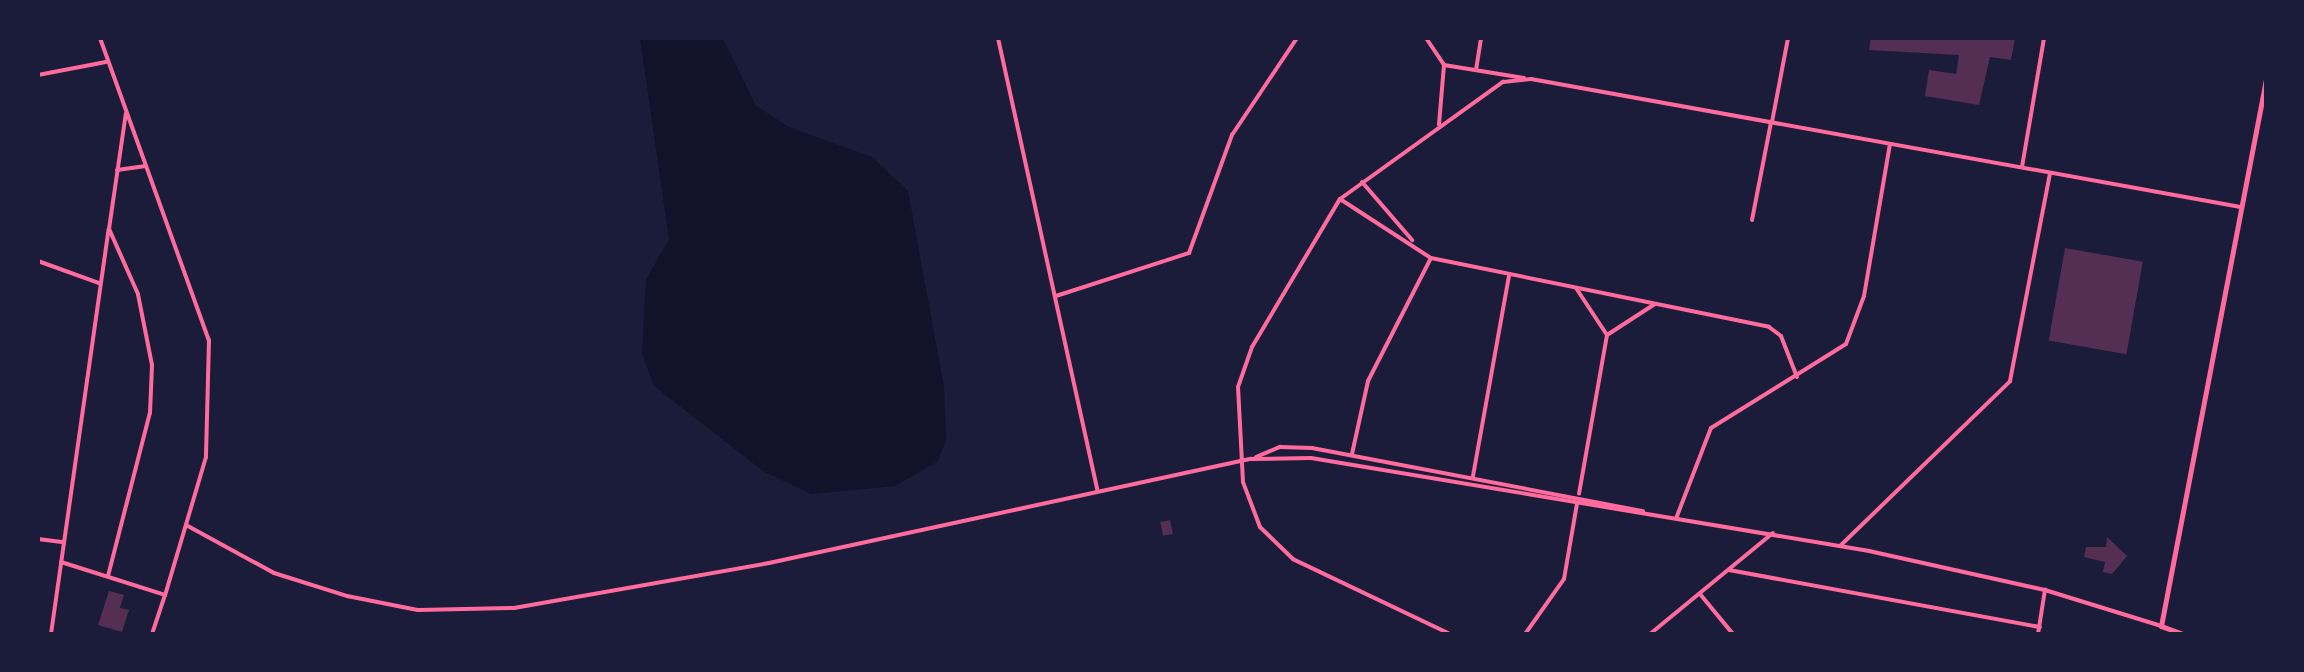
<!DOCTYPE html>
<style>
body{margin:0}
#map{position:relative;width:2304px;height:672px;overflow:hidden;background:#1b1b3a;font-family:Montserrat,sans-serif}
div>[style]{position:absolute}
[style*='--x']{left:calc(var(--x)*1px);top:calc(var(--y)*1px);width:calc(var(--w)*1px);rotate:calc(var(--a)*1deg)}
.water>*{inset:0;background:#12122b}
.building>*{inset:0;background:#542f53;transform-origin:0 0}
.minor>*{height:4px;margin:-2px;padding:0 2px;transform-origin:2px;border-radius:2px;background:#ff6b9d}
.tertiary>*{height:5px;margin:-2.5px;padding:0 2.5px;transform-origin:2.5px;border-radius:2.5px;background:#ff6b9d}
span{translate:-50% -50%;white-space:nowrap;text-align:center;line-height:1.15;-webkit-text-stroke:8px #1b1b3a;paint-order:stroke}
.frame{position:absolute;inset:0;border:40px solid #1b1b3a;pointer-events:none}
</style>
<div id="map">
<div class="water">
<i style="clip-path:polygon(640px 38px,723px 38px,756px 106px,789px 127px,872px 157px,908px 191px,944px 387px,946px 441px,937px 462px,895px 486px,811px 494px,763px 471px,654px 386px,642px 354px,646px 280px,669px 239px)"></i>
</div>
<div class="building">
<i style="clip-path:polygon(1871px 38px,2015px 38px,2011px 60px,1990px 57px,1979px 105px,1925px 96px,1929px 70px,1956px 74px,1959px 55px,1869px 50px)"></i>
<i style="left:2065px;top:248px;width:79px;height:94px;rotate:10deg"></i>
<i style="left:1170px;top:520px;width:14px;height:10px;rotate:78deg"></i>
<i style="clip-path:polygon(2107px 537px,2127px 556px,2112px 574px,2103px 572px,2105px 562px,2084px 557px,2086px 547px,2106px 547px)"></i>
<i style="clip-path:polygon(109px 591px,124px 595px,120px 608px,129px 610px,122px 632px,98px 625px)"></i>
</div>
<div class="minor">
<i style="--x:100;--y:38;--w:321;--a:70.2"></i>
<i style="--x:209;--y:340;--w:117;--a:91.5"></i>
<i style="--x:206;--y:457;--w:144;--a:106.5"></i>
<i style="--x:998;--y:38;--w:462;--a:77.6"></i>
<i style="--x:1426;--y:38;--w:32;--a:56"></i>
<i style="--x:1444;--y:65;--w:60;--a:94.8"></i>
<i style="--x:1444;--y:65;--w:81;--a:9.2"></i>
<i style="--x:1476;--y:70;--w:32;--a:-81"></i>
<i style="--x:38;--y:75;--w:69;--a:-10.8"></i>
<i style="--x:1772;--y:122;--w:86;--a:-79.2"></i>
<i style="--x:2022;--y:167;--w:131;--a:-80.3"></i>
<i style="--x:117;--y:170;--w:29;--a:-8"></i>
<i style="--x:1362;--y:182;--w:77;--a:49.2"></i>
<i style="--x:1340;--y:199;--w:108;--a:33"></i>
<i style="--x:1431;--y:258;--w:345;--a:11.5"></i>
<i style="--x:1769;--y:327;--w:15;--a:37"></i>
<i style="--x:1781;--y:336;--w:44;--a:68.7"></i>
<i style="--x:1752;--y:220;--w:100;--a:-79"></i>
<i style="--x:38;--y:261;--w:65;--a:19.8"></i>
<i style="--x:1576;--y:288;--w:56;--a:56.6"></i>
<i style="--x:1607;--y:335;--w:161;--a:100"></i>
<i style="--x:1056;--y:296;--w:140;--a:-17.9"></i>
<i style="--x:1189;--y:253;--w:126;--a:-70"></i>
<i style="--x:1232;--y:135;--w:117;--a:-56.2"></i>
<i style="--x:1607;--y:335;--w:57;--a:-32.9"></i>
<i style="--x:1352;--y:454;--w:75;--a:-77.6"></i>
<i style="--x:1368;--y:381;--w:138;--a:-62.9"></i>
<i style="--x:1256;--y:457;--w:26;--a:-23"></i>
<i style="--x:1280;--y:447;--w:32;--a:2"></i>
<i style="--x:1312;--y:448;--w:337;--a:10.8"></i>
<i style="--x:1473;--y:476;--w:204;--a:-79.8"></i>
<i style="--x:1677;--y:516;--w:94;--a:-68.9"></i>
<i style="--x:1711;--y:428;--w:159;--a:-31.9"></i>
<i style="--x:1846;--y:344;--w:51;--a:-69.4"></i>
<i style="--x:1864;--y:296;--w:154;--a:-80.3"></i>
<i style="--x:186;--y:525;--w:100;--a:28.6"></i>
<i style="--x:274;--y:573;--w:77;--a:17.5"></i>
<i style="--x:347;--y:596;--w:72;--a:11.2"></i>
<i style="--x:418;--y:610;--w:96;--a:-1.2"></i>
<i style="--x:514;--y:608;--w:259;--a:-10"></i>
<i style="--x:769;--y:563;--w:493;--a:-12.2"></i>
<i style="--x:1251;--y:459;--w:60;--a:-1"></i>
<i style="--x:1311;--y:458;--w:566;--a:9.46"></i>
<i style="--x:1869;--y:551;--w:180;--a:12.5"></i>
<i style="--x:2045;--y:590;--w:121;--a:17.2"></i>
<i style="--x:38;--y:539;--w:26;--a:7"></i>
<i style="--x:1840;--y:546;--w:237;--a:-44.1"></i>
<i style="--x:2010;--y:381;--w:212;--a:-79.1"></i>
<i style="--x:61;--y:562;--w:109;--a:17.6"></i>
<i style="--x:165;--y:595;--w:41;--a:108.4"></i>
<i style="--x:1729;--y:570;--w:316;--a:10.4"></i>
<i style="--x:108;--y:576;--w:168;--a:-75.6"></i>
<i style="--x:150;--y:413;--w:48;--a:-87.6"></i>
<i style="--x:152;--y:365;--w:72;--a:-101.2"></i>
<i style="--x:138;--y:294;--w:71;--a:-114"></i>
<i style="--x:109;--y:229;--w:117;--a:-81.7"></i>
<i style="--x:1700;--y:594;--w:52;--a:50.5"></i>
<i style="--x:51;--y:634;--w:409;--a:-81.9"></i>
<i style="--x:1450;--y:634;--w:174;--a:-154.5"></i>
<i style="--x:1293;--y:559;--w:46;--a:-135.9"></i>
<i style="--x:1260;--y:527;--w:48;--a:-110.7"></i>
<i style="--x:1243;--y:482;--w:95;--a:-93"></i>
<i style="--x:1238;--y:387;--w:42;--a:-70.7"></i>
<i style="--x:1252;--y:347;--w:172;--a:-59.3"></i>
<i style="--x:1340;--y:199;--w:201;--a:-35.7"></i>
<i style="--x:1503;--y:82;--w:28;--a:-6"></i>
<i style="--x:1531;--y:79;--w:721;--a:10.22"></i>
<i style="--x:1525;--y:634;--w:67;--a:-54.7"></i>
<i style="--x:1564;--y:579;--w:76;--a:-80.2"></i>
<i style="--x:1650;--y:634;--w:159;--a:-39.4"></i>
<i style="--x:2038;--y:634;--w:45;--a:-81"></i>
</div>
<div class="tertiary">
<i style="--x:2183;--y:634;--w:23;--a:-160"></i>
<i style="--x:2161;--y:626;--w:557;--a:-79.13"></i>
</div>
<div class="frame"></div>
</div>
